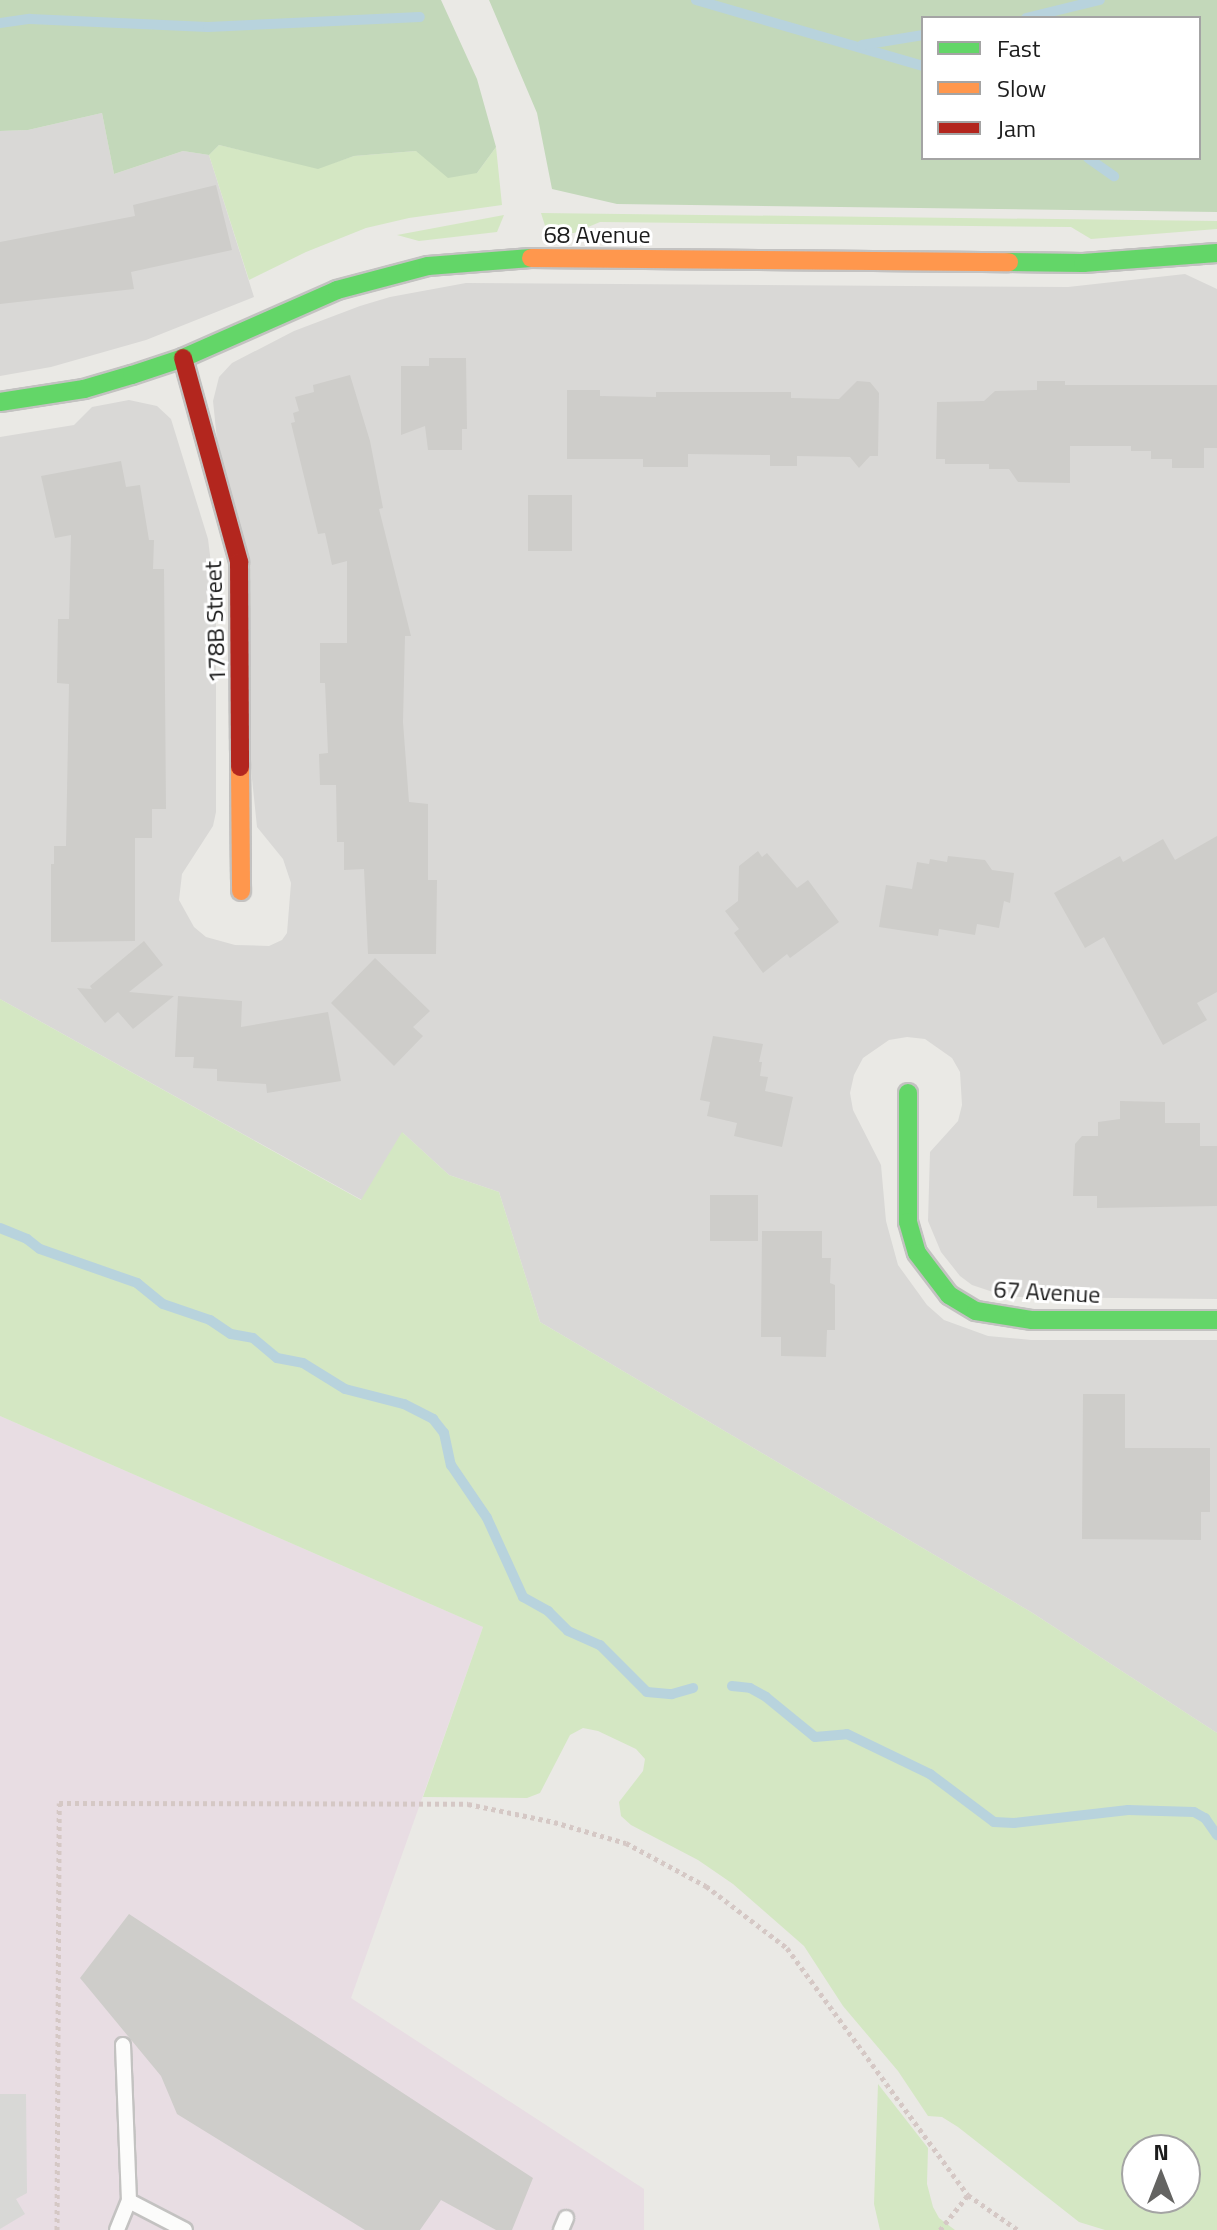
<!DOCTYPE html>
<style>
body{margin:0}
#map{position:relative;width:1217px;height:2230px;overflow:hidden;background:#eae9e5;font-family:"Titillium Web",sans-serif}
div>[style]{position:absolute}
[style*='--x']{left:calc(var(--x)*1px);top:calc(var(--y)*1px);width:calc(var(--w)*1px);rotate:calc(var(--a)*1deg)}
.residential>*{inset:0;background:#d9d8d6}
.industrial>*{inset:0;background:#e8dde3}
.religious>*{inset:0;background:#d8d8d6}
.grass>*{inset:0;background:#d4e7c3}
.forest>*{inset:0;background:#c3d8ba}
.stream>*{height:10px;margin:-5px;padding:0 5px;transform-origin:5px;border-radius:5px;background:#b8d3dd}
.building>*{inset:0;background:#cecdca;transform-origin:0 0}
.path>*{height:5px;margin-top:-2.5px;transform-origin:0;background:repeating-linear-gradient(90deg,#d5c8c5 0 4px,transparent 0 8px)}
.roads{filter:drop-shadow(2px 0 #c3c2c1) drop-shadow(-2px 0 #c3c2c1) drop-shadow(0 2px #c3c2c1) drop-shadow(0 -2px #c3c2c1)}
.lane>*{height:14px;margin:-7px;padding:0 7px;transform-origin:7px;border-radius:7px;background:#fcfcfb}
.fast>*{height:18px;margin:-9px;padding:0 9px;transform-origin:9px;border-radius:9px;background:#63d668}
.slow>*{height:18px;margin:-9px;padding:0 9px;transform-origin:9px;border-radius:9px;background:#ff974d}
.jam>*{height:18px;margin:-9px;padding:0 9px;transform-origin:9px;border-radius:9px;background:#b3261e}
span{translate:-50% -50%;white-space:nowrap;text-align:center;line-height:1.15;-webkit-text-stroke:6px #fff;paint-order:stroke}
.street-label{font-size:24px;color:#1c1c1c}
.legend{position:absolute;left:921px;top:16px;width:280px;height:144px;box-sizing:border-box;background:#fff;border:2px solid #a4a4a4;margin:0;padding:10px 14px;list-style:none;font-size:24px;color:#1c1c1c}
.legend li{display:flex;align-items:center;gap:16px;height:40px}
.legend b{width:40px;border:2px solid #a4a4a4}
.north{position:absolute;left:1121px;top:2134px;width:80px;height:80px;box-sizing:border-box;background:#fff;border:2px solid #a4a4a4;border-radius:50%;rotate:0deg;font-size:22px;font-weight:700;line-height:32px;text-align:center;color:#1c1c1c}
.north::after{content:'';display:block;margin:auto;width:28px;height:36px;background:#646462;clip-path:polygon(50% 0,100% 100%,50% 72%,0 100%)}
</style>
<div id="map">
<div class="residential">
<i style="clip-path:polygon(102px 113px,114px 174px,183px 151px,209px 155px,254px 297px,146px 340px,51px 367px,0 376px,0 131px,28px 130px)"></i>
<i style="clip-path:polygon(1185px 274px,1217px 289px,1217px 1299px,1008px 1297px,972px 1285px,960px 1276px,941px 1252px,928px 1221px,930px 1152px,958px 1121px,962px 1105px,960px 1072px,952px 1058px,925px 1039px,907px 1037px,889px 1040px,863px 1058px,854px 1075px,850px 1093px,853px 1110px,881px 1165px,886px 1221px,898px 1265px,927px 1305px,944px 1320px,988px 1336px,1031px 1340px,1217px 1340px,1217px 1733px,1031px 1612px,540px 1322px,499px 1192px,449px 1175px,403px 1133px,362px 1200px,0 999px,0 437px,74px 425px,92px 407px,129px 400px,157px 406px,171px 419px,208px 539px,216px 604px,216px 812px,213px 826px,182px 874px,179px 900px,194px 927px,206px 937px,235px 945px,269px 946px,282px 940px,287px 933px,291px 883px,283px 859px,257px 827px,213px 401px,219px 377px,232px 363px,294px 331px,360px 306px,390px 297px,466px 283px,1068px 287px)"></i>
</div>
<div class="industrial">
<i style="clip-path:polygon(0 1416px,483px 1627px,351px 1998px,644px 2189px,644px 2230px,0 2230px)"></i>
</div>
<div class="religious">
<i style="clip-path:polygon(0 2094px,26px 2094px,27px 2193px,16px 2199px,25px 2214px,0 2229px)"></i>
</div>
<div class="grass">
<i style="clip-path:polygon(219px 145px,318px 168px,354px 156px,416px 151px,477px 173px,496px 147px,502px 205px,409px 218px,366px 228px,306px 252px,249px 280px,209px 155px)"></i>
<i style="clip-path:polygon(541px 213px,1217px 221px,1217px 229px,1091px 239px,1071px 227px,600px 222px,574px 233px,547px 232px)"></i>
<i style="clip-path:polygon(504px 215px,497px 232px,419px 241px,397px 235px)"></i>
<i style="clip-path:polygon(evenodd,0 999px,361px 1200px,402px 1132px,449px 1175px,499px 1192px,540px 1322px,1031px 1612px,1217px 1733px,1217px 2230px,1105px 2230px,1079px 2222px,958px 2127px,942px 2117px,928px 2116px,898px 2071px,843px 2006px,804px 1946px,733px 1884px,698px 1860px,631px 1825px,621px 1816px,619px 1802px,643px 1771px,645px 1759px,636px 1749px,598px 1731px,583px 1728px,570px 1735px,540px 1793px,527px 1798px,423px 1797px,483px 1627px,0 1416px,0 999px,1137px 2150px,1185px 2150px,1185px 2198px,1137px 2198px,1137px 2150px)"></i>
<i style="clip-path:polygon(878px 2084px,928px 2148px,927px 2184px,933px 2207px,939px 2218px,955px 2230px,880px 2230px,874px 2204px)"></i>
</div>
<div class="forest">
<i style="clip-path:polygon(0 0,441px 0,477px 79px,496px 147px,477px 173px,448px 178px,416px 151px,354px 156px,318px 169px,219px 145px,209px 155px,183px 151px,114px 174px,102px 113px,28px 130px,0 131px)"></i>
<i style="clip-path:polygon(evenodd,489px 0,1217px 0,1217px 212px,617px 204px,552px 189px,537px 113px,489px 0,923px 18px,1199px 18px,1199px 158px,923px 158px,923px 18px)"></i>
</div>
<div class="stream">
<i style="--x:696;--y:0;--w:236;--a:16.2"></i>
<i style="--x:1026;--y:18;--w:76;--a:-13.7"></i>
<i style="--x:0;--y:23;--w:30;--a:-8"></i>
<i style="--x:30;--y:19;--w:178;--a:2.6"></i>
<i style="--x:208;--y:27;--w:212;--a:-2.7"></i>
<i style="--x:862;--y:45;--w:62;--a:-9.3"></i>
<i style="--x:1088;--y:158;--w:32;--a:35"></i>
<i style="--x:0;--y:1228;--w:29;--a:22"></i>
<i style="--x:27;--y:1239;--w:16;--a:38"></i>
<i style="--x:40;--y:1249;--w:103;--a:19.3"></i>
<i style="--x:137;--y:1283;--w:33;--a:39"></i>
<i style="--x:163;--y:1304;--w:50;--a:18.8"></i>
<i style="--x:210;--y:1320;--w:25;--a:34"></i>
<i style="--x:231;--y:1334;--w:22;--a:10"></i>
<i style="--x:253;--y:1338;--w:31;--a:40"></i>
<i style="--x:277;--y:1358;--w:26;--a:11"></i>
<i style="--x:303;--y:1363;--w:49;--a:31.8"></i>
<i style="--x:345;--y:1389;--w:61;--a:14.3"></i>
<i style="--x:404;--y:1404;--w:33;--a:27"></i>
<i style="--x:433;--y:1419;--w:18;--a:52"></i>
<i style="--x:444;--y:1433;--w:33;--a:78"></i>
<i style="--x:451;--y:1465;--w:64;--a:55.8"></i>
<i style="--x:487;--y:1518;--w:87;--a:65.5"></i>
<i style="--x:523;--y:1597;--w:29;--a:29"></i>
<i style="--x:548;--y:1611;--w:28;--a:45"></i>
<i style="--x:568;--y:1631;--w:35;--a:24"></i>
<i style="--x:600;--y:1645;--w:66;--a:45"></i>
<i style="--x:647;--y:1692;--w:25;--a:5"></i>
<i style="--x:672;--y:1694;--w:22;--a:-16"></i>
<i style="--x:732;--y:1686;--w:18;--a:6"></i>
<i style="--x:750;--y:1688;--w:18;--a:29"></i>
<i style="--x:766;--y:1697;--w:63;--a:39.2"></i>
<i style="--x:815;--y:1737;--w:32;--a:-5"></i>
<i style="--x:847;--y:1734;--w:92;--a:25.7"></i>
<i style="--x:930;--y:1774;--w:80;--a:36.9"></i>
<i style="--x:994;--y:1822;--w:20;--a:3"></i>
<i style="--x:1014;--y:1823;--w:115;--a:-6.5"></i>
<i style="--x:1128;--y:1810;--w:66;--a:1.7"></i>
<i style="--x:1194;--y:1812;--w:13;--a:29"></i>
<i style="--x:1205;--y:1818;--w:21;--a:55"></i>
</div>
<div class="building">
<i style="clip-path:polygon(216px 185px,232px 250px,131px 272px,134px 289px,0 304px,0 242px,135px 216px,133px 205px)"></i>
<i style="clip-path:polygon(429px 358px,466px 358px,467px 429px,462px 429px,462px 450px,428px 450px,425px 426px,401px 435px,401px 366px,429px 366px)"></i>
<i style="clip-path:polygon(350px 375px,370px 441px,383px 508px,379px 509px,411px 636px,405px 636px,403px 722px,409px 802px,428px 804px,428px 880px,437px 880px,436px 954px,368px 954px,364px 869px,344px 870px,344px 842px,337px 842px,336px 785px,320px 785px,319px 754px,328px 753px,325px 683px,320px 683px,320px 643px,347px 643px,347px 561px,332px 565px,325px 533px,318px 534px,291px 423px,295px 422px,293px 413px,299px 411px,295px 397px,314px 392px,313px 385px)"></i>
<i style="clip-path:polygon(857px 381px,870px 382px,879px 393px,878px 456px,870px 456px,859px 468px,850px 457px,797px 456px,797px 466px,770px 466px,770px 455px,688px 454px,688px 467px,643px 467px,643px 459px,567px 459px,567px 390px,600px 390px,600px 396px,656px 397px,656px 392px,791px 392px,791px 398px,839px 399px)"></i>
<i style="clip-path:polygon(1037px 381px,1065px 381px,1065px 385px,1217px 385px,1217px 448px,1204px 448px,1204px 468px,1172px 468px,1172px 459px,1151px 459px,1151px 451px,1131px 451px,1131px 446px,1070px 446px,1070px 483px,1018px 482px,1009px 469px,989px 469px,989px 464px,945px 464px,945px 459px,936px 459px,937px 402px,984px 401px,995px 391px,1037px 390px)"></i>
<i style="clip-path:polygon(121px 461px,126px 487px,140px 485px,149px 540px,154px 540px,153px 569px,164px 569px,166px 809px,152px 809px,152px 838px,135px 838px,135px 941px,51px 942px,51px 864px,54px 864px,54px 846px,66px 846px,69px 684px,57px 683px,58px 619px,69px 619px,71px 535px,55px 538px,41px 476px)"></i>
<i style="left:528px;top:495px;width:44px;height:56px"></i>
<i style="clip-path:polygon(1217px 836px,1217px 992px,1197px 1003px,1207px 1020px,1163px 1045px,1104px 937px,1085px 948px,1054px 893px,1120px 856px,1123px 862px,1163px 839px,1175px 860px)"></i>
<i style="clip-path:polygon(758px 851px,762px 857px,767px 853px,797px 888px,808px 880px,839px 922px,790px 958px,787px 954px,763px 973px,734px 933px,739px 929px,725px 911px,738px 901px,739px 866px)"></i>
<i style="clip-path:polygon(948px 856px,985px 860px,992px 870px,1014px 873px,1010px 903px,1004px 901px,999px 928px,977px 924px,975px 935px,939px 929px,938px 936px,879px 927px,886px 885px,912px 889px,917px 862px,929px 864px,930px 859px,947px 862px)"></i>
<i style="clip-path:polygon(144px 941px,163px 965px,129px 992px,174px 996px,133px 1029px,118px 1012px,105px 1023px,77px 988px,92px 989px,90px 986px)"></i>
<i style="clip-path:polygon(375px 958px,430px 1011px,413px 1027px,423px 1036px,394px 1066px,331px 1003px)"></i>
<i style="clip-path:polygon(178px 996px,242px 1001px,241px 1027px,328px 1012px,341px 1081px,267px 1093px,266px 1084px,217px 1081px,217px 1069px,193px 1068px,194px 1057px,175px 1057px)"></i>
<i style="clip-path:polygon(713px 1036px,763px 1044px,759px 1062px,762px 1062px,760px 1076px,768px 1077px,765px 1091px,793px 1097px,782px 1147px,734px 1136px,737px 1123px,707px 1116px,710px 1102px,700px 1100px)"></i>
<i style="clip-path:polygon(1120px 1101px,1165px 1102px,1165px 1123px,1200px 1123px,1200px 1146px,1217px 1146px,1217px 1206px,1097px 1208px,1097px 1196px,1073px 1196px,1075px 1144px,1082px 1136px,1098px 1136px,1098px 1122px,1120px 1119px)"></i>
<i style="left:758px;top:1195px;width:46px;height:48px;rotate:90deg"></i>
<i style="clip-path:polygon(762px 1231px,822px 1231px,822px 1258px,831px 1258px,830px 1283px,835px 1285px,835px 1330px,827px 1330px,826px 1357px,781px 1356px,781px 1337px,761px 1337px)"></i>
<i style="clip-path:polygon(1083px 1394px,1125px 1394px,1125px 1448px,1210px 1448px,1210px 1512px,1201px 1512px,1201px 1540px,1082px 1539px)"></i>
<i style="clip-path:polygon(129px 1914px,533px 2178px,512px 2230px,496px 2230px,441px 2200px,420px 2230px,365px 2230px,177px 2114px,161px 2076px,80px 1978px)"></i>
</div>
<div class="path">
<i style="--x:57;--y:2230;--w:427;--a:-89.7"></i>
<i style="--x:59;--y:1803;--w:409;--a:0.1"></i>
<i style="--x:468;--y:1804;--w:88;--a:11.8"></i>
<i style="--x:554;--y:1822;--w:75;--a:16.3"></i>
<i style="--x:626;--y:1843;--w:91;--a:28.3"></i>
<i style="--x:706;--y:1886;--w:102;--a:37.4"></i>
<i style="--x:787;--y:1948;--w:306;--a:53.8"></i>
<i style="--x:968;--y:2195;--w:61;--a:35"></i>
<i style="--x:940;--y:2230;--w:45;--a:-51.3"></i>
</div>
<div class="roads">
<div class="lane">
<i style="--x:129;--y:2201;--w:63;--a:27.4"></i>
<i style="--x:117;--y:2230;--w:31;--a:-68"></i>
<i style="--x:129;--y:2201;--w:156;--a:-92.2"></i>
<i style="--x:561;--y:2230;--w:13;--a:-67"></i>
</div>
<div class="fast">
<i style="--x:1009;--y:262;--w:74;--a:0.8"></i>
<i style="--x:1083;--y:263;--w:134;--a:-4.3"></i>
<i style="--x:0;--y:402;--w:85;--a:-8.8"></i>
<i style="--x:84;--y:389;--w:50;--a:-16.3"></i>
<i style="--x:132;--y:375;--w:54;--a:-18.4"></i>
<i style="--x:183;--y:358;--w:168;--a:-23.8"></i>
<i style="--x:337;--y:290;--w:94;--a:-14.8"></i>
<i style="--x:428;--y:266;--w:103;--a:-4.4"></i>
<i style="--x:908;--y:1093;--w:129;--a:90"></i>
<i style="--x:908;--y:1222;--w:32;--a:74"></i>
<i style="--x:917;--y:1253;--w:53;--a:52.7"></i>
<i style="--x:949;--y:1295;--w:31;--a:31"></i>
<i style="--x:976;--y:1311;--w:57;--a:9.1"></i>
<i style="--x:1032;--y:1320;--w:185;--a:0"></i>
</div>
<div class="slow">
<i style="--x:531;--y:258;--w:478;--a:0.5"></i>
<i style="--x:240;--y:767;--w:124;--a:89.5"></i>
</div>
<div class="jam">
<i style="--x:183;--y:358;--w:212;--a:74.6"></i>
<i style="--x:239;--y:562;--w:205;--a:89.7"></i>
</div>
</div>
<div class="street-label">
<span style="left:597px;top:235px">68 Avenue</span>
<span style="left:215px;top:622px;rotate:-92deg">178B Street</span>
<span style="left:1047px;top:1292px;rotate:3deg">67 Avenue</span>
</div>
<ul class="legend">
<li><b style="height:10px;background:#63d668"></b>Fast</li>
<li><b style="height:10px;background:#ff974d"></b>Slow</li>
<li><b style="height:10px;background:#b3261e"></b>Jam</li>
</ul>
<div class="north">N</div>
</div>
